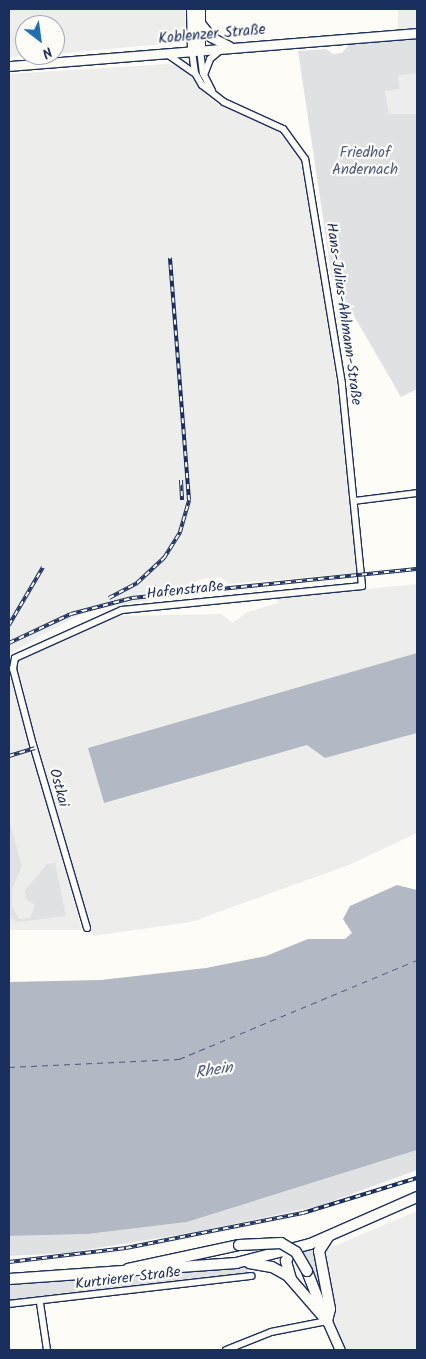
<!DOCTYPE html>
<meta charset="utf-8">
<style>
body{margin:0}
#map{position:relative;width:426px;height:1359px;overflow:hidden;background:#fdfcf7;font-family:Kalam,sans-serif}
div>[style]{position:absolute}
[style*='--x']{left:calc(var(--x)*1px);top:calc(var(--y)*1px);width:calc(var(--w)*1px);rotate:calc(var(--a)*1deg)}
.built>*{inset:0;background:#edeeec;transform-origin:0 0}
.green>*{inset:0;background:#e0e1e3}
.water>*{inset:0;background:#b3b8c5}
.ferry>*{height:1px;margin-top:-0.5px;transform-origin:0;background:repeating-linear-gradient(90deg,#49587d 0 6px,transparent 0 11px)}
.roads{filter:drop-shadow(1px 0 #1b2f5e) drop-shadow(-1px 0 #1b2f5e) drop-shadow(0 1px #1b2f5e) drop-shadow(0 -1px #1b2f5e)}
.street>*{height:6px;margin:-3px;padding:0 3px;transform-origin:3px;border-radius:3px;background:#fdfcf7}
.secondary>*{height:9px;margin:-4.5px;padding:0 4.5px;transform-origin:4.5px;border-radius:4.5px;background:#fdfcf7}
.primary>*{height:10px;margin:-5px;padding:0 5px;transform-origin:5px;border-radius:5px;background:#fdfcf7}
.rail>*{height:4px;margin-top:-2px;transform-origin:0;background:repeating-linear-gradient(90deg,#fdfcf7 0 5.5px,#1b2f5e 0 11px);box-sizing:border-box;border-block:1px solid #1b2f5e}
.bridges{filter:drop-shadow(1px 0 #1b2f5e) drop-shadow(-1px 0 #1b2f5e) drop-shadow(0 1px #1b2f5e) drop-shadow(0 -1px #1b2f5e)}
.primary-bridge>*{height:10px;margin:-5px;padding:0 5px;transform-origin:5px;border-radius:5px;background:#fdfcf7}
span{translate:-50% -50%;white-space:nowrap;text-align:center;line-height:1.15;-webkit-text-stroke:4.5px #fdfcf7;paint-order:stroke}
.street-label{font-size:15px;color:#1b2f5e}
.park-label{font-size:15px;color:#4c5c7f}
.water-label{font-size:16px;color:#49587d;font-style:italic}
.frame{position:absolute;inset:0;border:10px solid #1b2f5e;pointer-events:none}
.north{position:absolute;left:15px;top:15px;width:50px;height:50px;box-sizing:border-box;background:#fdfcf7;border:1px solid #a3aaba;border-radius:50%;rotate:150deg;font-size:14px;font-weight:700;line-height:20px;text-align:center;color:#1b2f5e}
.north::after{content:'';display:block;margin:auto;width:18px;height:22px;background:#1f6fb2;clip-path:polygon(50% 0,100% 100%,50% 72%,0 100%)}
</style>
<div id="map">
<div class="built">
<i style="clip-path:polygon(9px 9px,185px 9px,185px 42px,55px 54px,55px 25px,25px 25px,25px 55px,40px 55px,9px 57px)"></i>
<i style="left:398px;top:9px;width:19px;height:20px"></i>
<i style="clip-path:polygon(168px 64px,182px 67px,214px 102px,275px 129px,300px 157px,320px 263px,351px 485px,356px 573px,228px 584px,221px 577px,207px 578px,182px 586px,182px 595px,86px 611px,9px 654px,9px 74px)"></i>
<i style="clip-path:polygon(417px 73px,417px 114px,389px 114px,385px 91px,400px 89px,398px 76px)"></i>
<i style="clip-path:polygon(417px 584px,417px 653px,88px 748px,104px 803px,307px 745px,325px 758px,417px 733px,417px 833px,349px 865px,191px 922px,93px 936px,16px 668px,19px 660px,116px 616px,221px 614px,233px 623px,247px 612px,278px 603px,277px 598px)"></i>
<i style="clip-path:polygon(9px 673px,38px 774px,82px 930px,9px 930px)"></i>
<i style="clip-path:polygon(417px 1211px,417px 1350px,346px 1350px,336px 1328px,325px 1250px)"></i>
</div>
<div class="green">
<i style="clip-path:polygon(417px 39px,417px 73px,398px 76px,400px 89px,385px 91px,389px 114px,417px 114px,417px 389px,401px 397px,332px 278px,298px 51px,326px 49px,333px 54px,342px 53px,351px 42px)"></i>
<i style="clip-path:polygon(9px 820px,22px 866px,12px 889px,12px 906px,19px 919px,30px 918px,35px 905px,26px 899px,25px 891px,47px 864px,55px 863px,66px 916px,17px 922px,9px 917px)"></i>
<i style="clip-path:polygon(417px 1150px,417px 1170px,319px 1206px,196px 1232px,67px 1253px,9px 1256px,9px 1236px,88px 1234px,187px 1222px)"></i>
<i style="clip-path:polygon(317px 1247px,327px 1308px,302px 1252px)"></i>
<i style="clip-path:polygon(248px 1268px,247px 1274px,9px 1301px,9px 1285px)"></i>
</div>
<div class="water">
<i style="clip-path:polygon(417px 653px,417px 733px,325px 758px,307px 745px,104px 803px,88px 748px)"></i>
<i style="clip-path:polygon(397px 885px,417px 890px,417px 1150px,187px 1222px,88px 1234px,9px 1236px,9px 982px,101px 980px,206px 968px,266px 956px,308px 939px,345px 939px,352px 933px,343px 919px,350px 906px)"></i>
</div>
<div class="ferry">
<i style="--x:9;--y:1067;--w:170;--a:-2.7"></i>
<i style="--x:179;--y:1059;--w:258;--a:-22.6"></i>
</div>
<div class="roads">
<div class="street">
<i style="--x:200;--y:50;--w:23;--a:83"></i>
<i style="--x:203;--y:73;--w:20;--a:63"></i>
<i style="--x:167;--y:54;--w:32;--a:35"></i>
<i style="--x:204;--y:75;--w:17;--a:-69"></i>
<i style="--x:210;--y:59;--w:16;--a:-40"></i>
<i style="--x:354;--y:501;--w:64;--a:-7.2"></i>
<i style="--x:87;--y:928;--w:191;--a:-106.4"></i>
<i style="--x:33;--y:745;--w:79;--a:-104.7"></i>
<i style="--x:13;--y:669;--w:11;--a:-80"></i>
<i style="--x:15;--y:658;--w:117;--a:-24.2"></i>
<i style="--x:122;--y:610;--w:241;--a:-5.7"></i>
<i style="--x:362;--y:586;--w:203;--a:-95.7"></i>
<i style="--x:342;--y:384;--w:228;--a:-99.3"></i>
<i style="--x:305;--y:159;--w:37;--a:-126"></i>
<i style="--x:283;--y:129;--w:65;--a:-155.4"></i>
<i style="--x:224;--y:102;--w:28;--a:-142"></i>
<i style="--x:202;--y:85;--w:14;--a:-120"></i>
<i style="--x:195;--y:73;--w:22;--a:-98"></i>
<i style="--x:40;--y:1303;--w:48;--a:81.5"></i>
<i style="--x:9;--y:1304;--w:244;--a:-6.6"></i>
<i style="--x:226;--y:1350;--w:48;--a:-21.8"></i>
<i style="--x:271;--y:1332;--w:57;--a:-11.1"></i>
</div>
<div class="secondary">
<i style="--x:191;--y:9;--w:42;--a:88.6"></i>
<i style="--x:201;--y:24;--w:16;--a:52"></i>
<i style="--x:211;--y:37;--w:20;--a:27"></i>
<i style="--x:200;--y:50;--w:41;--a:-90"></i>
<i style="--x:9;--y:66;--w:409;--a:-4.6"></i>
<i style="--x:327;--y:1321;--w:32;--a:66"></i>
</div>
<div class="primary">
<i style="--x:249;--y:1263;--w:23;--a:10"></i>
<i style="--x:272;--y:1267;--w:18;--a:29"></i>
<i style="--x:288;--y:1276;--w:60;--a:49.1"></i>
<i style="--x:128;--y:1269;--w:114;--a:-12.2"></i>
<i style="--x:307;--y:1271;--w:53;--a:68.8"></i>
<i style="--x:9;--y:1279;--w:228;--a:-4"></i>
<i style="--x:236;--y:1263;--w:76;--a:-14.4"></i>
<i style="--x:310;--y:1244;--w:117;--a:-23.7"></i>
<i style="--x:291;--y:1279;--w:19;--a:-106"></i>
<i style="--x:286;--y:1261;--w:13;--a:-63"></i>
<i style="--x:327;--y:1321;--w:12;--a:-76"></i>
<i style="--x:330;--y:1309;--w:59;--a:-100.7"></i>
<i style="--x:319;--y:1251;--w:17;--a:-57"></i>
</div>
</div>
<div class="rail">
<i style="--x:181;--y:480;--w:20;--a:87"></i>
<i style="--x:109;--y:598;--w:32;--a:-28"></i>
<i style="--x:137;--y:583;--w:37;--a:-43"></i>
<i style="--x:164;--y:558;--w:31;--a:-58"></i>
<i style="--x:180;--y:532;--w:33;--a:-74"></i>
<i style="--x:189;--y:500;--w:243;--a:-94.5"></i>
<i style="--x:9;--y:625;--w:67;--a:-59.6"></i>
<i style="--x:9;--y:643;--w:68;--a:-25.1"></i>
<i style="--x:71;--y:614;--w:63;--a:-14.7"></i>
<i style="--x:132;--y:598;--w:286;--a:-5.8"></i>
<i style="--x:9;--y:756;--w:27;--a:-17"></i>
<i style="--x:9;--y:1262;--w:118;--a:-6.8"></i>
<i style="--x:126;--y:1248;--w:180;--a:-11.2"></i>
<i style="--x:303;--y:1213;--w:119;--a:-17.1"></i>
</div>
<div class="bridges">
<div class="primary-bridge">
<i style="--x:239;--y:1245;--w:42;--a:-2.7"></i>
<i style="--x:281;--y:1243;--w:17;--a:31"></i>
<i style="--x:296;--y:1252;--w:22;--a:60"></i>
</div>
</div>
<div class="street-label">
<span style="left:212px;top:35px;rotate:-5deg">Koblenzer Straße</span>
<span style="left:343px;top:314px;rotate:82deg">Hans-Julius-Ahlmann-Straße</span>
<span style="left:185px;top:591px;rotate:-6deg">Hafenstraße</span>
<span style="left:58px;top:788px;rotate:75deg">Ostkai</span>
<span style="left:128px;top:1279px;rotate:-7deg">Kurtrierer Straße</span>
</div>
<div class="park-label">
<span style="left:365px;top:162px">Friedhof<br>Andernach</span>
</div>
<div class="water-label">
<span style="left:214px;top:1071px;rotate:-9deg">Rhein</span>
</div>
<div class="frame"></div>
<div class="north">N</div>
</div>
